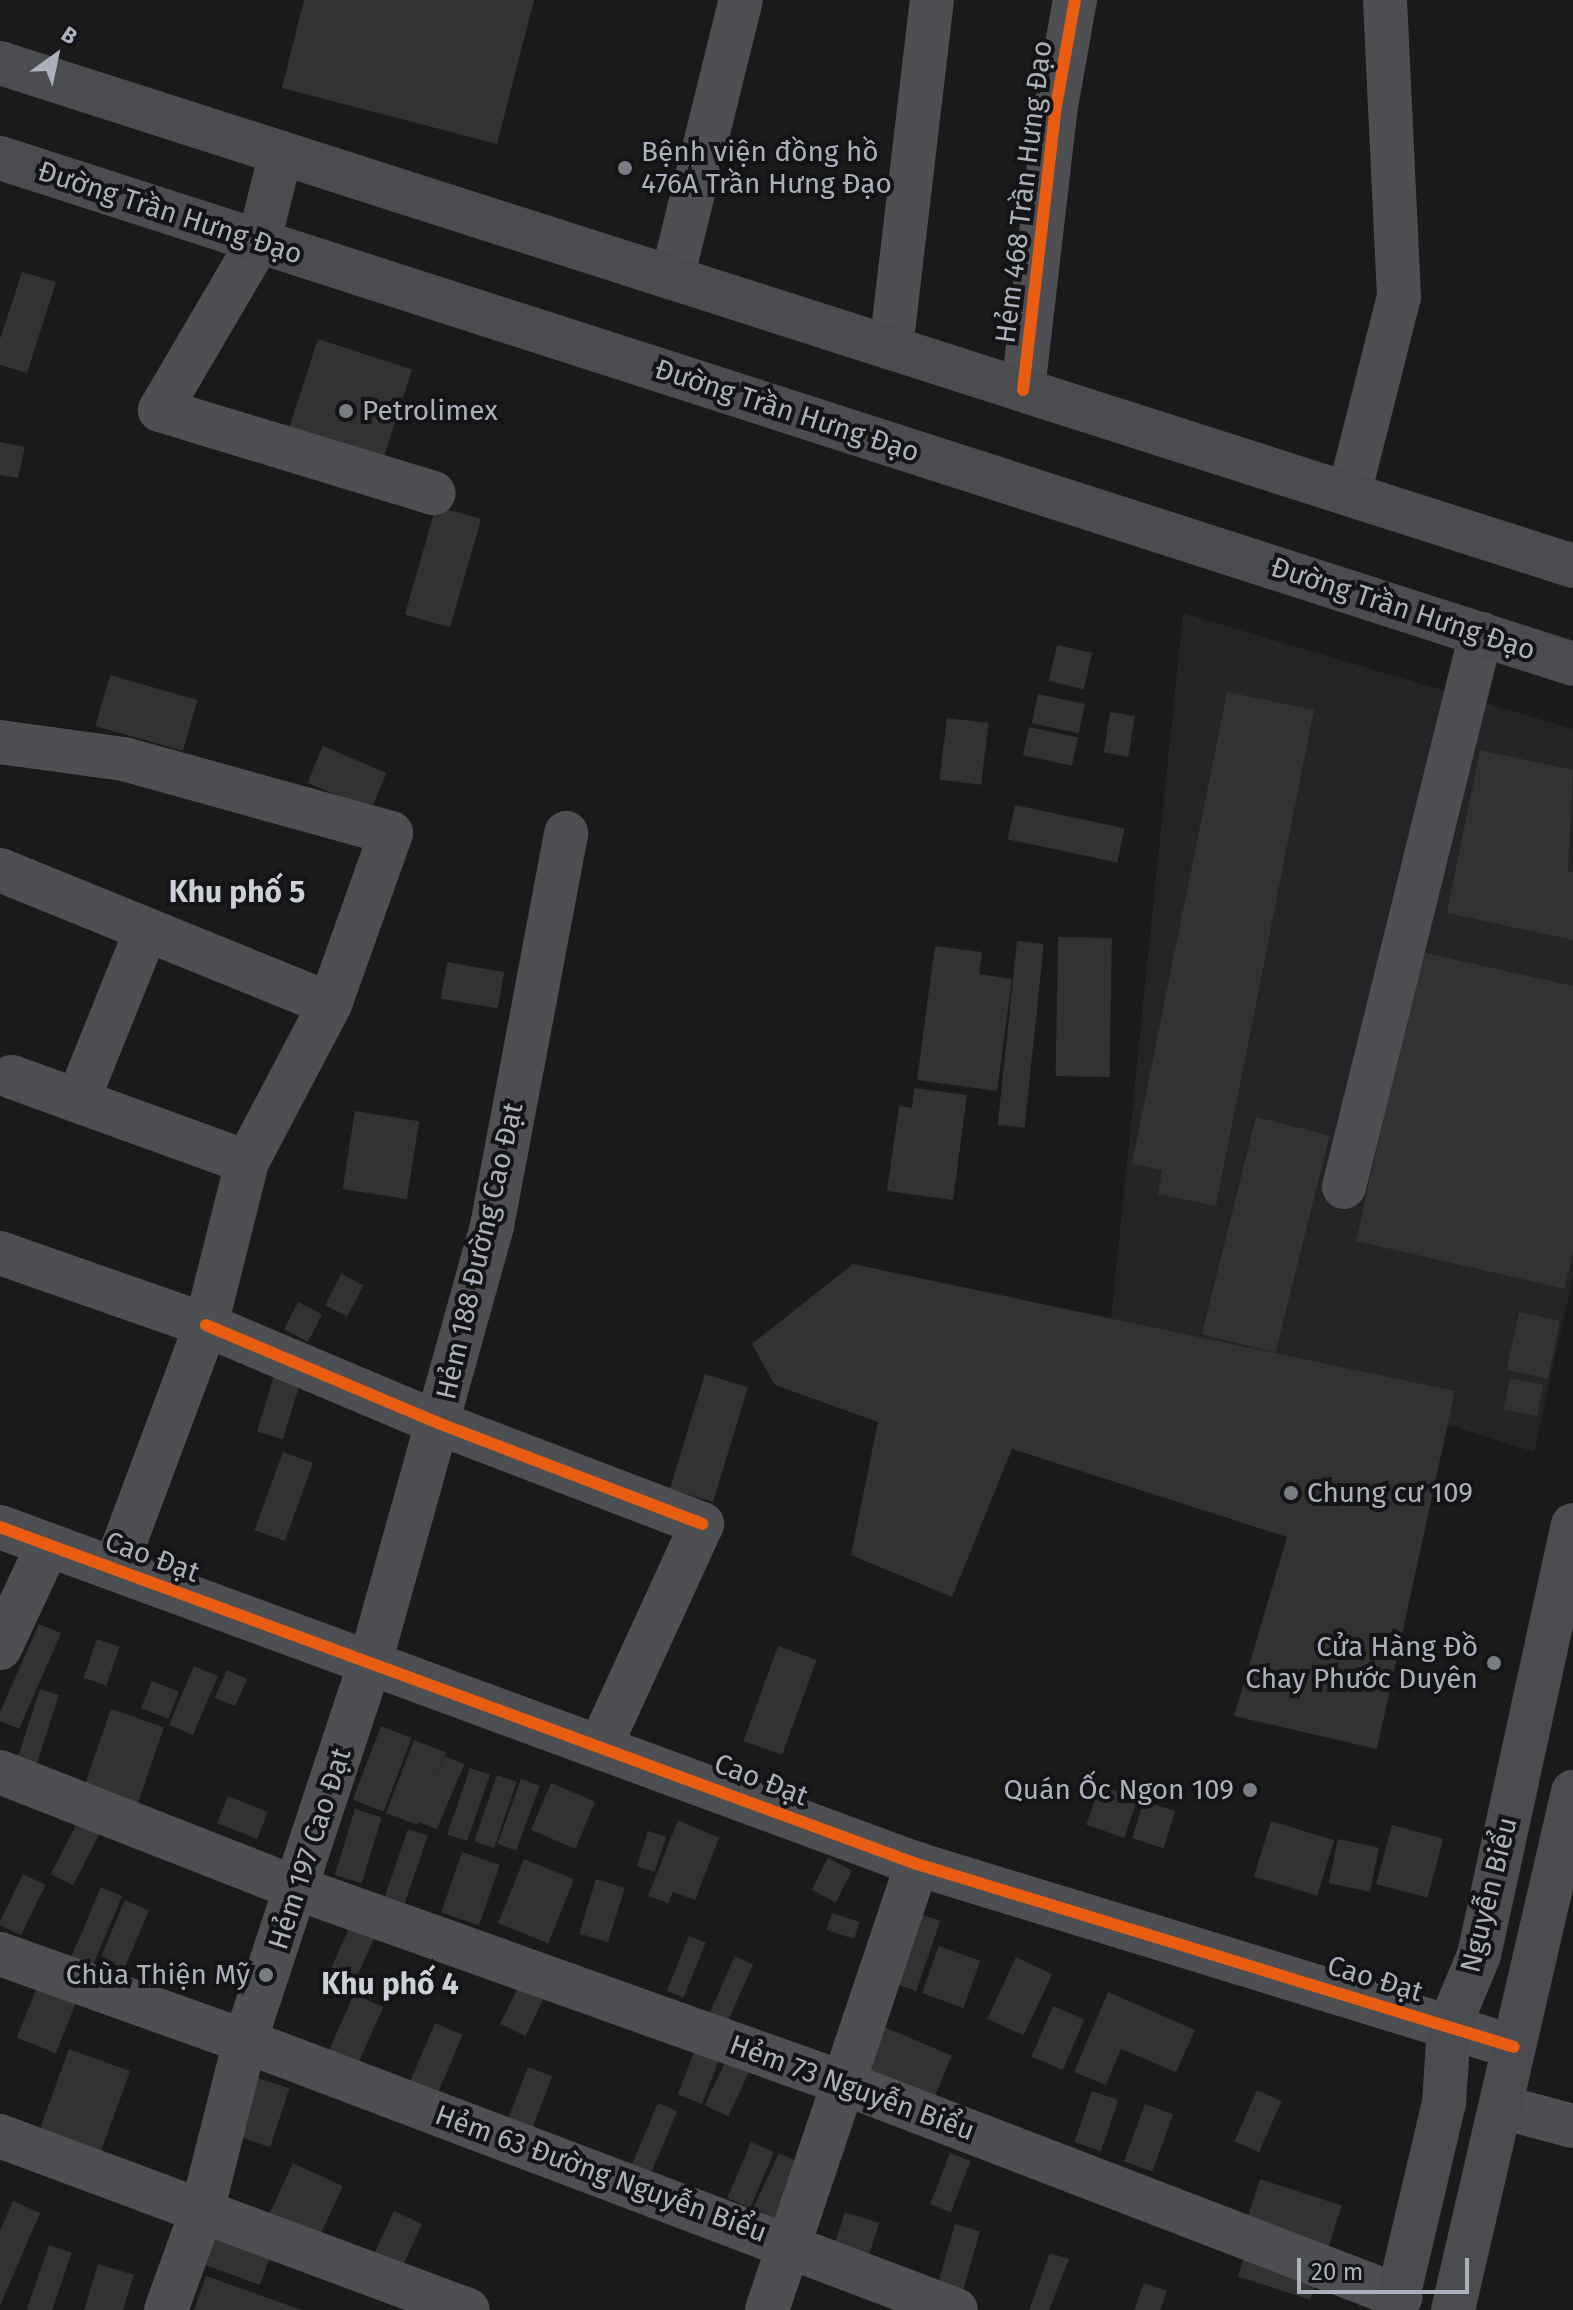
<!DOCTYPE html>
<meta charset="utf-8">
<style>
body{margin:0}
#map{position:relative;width:1573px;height:2310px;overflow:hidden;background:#1a1a1a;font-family:"Fira Sans",sans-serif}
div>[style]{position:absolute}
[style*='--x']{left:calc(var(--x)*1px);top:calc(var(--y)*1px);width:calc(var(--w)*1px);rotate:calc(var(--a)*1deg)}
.built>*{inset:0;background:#242427}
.building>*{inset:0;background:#323232;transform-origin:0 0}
.minor>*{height:44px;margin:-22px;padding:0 22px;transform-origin:22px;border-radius:22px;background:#4e4f53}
.major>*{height:44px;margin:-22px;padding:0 22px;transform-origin:22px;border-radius:22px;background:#4b4c4f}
.cycleway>*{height:12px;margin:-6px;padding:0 6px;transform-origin:6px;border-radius:6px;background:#e95d12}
.dots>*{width:22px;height:22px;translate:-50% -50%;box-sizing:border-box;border:4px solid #141416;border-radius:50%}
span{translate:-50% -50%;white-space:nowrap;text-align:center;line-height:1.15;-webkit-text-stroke:8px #141416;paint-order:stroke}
.poi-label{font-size:28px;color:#aab1bc}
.left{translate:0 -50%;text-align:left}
.right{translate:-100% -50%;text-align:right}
.street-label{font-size:28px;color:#aab1bc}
.neighbourhood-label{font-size:30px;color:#ccd0d8;font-weight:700}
.north{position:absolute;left:16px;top:16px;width:80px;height:80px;-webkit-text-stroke:6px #141416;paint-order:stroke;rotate:33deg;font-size:22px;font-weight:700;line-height:32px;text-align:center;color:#aab1bc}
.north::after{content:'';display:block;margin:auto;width:28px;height:36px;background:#aab1bc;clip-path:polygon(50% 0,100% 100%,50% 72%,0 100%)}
.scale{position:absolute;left:1297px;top:2258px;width:172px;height:36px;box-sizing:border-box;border:4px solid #aab1bc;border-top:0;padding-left:10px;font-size:24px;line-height:28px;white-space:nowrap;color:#aab1bc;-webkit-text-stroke:6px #141416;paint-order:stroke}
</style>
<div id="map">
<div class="built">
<i style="clip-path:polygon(1183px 613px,1573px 729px,1573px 1276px,1534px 1452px,1111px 1319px)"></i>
</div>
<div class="building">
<i style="clip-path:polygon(304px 0,534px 0,497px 144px,282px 88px)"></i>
<i style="clip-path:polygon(22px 272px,56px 282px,27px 373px,0 365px,0 339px)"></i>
<i style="left:318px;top:339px;width:99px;height:119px;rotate:18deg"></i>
<i style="clip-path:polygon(0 442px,25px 447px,18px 478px,0 475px)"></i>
<i style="left:436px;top:506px;width:47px;height:113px;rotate:16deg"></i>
<i style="left:1057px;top:645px;width:36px;height:37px;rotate:13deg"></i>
<i style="left:110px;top:675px;width:91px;height:53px;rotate:16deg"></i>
<i style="clip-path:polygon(1227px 692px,1314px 710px,1216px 1206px,1158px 1194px,1162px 1170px,1132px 1164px)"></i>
<i style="left:1038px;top:694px;width:48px;height:30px;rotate:12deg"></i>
<i style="left:1110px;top:712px;width:25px;height:41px;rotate:9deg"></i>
<i style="left:947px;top:718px;width:42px;height:62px;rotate:7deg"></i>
<i style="left:1029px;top:727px;width:50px;height:29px;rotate:12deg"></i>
<i style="left:323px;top:746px;width:69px;height:40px;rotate:23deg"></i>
<i style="clip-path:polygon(1480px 750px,1573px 770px,1568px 871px,1573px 872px,1573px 940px,1447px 913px)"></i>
<i style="left:1015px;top:805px;width:112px;height:35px;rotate:12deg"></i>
<i style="left:1058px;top:937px;width:54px;height:139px;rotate:1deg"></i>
<i style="left:1017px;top:941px;width:27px;height:185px;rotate:6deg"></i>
<i style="clip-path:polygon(935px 946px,982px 952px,979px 974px,1012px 979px,997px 1091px,917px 1080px)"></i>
<i style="clip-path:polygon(1421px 952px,1573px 986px,1573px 1251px,1565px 1289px,1356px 1241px)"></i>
<i style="left:447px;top:962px;width:58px;height:37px;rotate:10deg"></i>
<i style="clip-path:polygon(914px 1088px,967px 1095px,953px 1200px,887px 1191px,899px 1106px,912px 1108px)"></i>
<i style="left:355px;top:1111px;width:65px;height:79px;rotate:9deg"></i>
<i style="left:1256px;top:1117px;width:76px;height:224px;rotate:14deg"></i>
<i style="clip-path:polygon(853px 1264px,1455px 1391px,1377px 1749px,1234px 1716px,1287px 1537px,1012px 1449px,952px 1597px,851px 1555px,878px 1422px,775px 1385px,752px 1344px)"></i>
<i style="left:341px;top:1274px;width:25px;height:35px;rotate:27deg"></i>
<i style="left:298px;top:1302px;width:27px;height:31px;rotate:27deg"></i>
<i style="left:1519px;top:1312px;width:42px;height:59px;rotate:12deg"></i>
<i style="left:705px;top:1374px;width:45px;height:120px;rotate:17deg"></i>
<i style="left:274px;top:1376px;width:27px;height:58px;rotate:17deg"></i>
<i style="left:1510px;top:1378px;width:34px;height:32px;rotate:12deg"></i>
<i style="left:283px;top:1452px;width:32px;height:83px;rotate:20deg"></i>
<i style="clip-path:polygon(39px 1624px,61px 1633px,19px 1729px,0 1721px,0 1712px)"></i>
<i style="left:97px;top:1639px;width:24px;height:41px;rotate:19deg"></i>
<i style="left:778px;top:1646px;width:41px;height:101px;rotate:20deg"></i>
<i style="left:194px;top:1666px;width:26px;height:64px;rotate:23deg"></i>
<i style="left:227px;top:1670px;width:22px;height:30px;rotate:24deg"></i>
<i style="left:152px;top:1681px;width:29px;height:29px;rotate:22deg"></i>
<i style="left:40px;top:1689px;width:20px;height:78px;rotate:18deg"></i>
<i style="left:111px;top:1709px;width:56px;height:84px;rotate:19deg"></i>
<i style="left:381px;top:1726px;width:33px;height:79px;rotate:21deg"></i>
<i style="left:414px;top:1740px;width:34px;height:78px;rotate:21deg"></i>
<i style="left:445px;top:1756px;width:21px;height:71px;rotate:23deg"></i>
<i style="left:470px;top:1768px;width:21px;height:70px;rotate:19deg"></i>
<i style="left:497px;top:1775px;width:21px;height:70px;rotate:19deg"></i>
<i style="left:521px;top:1779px;width:20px;height:69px;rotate:20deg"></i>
<i style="left:551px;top:1783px;width:48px;height:51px;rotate:23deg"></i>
<i style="left:1100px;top:1785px;width:40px;height:42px;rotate:19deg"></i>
<i style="left:228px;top:1796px;width:43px;height:29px;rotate:22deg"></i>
<i style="left:1144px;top:1801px;width:33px;height:39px;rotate:18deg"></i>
<i style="left:355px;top:1809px;width:28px;height:69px;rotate:17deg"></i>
<i style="left:80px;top:1817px;width:25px;height:64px;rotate:27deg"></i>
<i style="clip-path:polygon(678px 1820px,719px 1838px,695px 1900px,673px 1892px,668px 1903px,648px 1896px)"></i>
<i style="left:1271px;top:1821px;width:66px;height:58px;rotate:17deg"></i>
<i style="left:1392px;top:1825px;width:53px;height:61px;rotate:15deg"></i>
<i style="left:408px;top:1829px;width:21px;height:71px;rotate:19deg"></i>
<i style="left:648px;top:1831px;width:19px;height:37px;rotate:18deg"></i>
<i style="left:1338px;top:1839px;width:42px;height:45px;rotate:12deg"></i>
<i style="left:462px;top:1852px;width:40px;height:64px;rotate:19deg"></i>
<i style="left:828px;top:1858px;width:27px;height:36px;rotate:27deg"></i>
<i style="left:524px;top:1859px;width:54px;height:69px;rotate:22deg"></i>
<i style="left:23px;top:1874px;width:25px;height:56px;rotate:26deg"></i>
<i style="left:596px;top:1879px;width:30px;height:57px;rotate:17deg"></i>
<i style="left:101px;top:1887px;width:23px;height:75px;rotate:23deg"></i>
<i style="left:125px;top:1900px;width:26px;height:63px;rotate:23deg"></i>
<i style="left:911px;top:1911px;width:31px;height:74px;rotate:19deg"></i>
<i style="left:832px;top:1913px;width:29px;height:18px;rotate:18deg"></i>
<i style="left:354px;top:1917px;width:27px;height:57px;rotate:24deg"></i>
<i style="left:689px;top:1936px;width:18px;height:59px;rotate:22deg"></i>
<i style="left:939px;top:1946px;width:44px;height:50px;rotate:20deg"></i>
<i style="left:735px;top:1956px;width:20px;height:65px;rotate:24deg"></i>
<i style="left:1016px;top:1957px;width:40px;height:68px;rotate:25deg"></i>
<i style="left:523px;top:1977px;width:28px;height:52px;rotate:26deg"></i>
<i style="left:40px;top:1980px;width:42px;height:62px;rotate:22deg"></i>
<i style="clip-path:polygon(1108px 1992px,1195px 2030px,1176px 2072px,1121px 2049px,1106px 2085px,1074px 2072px)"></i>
<i style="left:354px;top:1994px;width:32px;height:65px;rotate:24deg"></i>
<i style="left:1053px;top:2006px;width:34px;height:55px;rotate:23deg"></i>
<i style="left:435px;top:2023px;width:30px;height:66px;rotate:23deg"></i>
<i style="left:882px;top:2026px;width:76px;height:46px;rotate:23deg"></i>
<i style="left:696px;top:2047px;width:26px;height:51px;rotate:21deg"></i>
<i style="left:69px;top:2049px;width:65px;height:96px;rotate:20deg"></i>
<i style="left:731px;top:2049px;width:26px;height:62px;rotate:25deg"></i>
<i style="left:528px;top:2067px;width:26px;height:60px;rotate:21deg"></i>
<i style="left:258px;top:2078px;width:33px;height:62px;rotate:18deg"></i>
<i style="left:1257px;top:2090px;width:27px;height:56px;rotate:24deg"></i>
<i style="left:1092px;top:2091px;width:28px;height:54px;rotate:19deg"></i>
<i style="left:658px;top:2103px;width:21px;height:66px;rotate:23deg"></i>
<i style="left:1145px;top:2104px;width:30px;height:61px;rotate:20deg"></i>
<i style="left:751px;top:2142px;width:25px;height:61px;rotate:23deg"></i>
<i style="left:779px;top:2153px;width:26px;height:61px;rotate:25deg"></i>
<i style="left:950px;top:2153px;width:22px;height:55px;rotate:21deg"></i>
<i style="left:293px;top:2163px;width:55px;height:70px;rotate:25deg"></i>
<i style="left:1260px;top:2179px;width:86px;height:50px;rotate:18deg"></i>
<i style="clip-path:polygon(13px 2201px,40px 2213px,0 2306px,0 2231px)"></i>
<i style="left:394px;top:2211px;width:31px;height:59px;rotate:25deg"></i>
<i style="left:845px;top:2212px;width:36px;height:33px;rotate:18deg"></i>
<i style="left:955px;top:2224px;width:26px;height:69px;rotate:16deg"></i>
<i style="left:217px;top:2233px;width:58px;height:34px;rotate:20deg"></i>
<i style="left:49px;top:2245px;width:24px;height:68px;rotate:19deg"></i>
<i style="left:1248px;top:2245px;width:76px;height:33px;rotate:18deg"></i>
<i style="clip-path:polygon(1050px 2253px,1069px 2259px,1049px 2310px,1029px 2310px)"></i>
<i style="clip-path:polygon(98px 2264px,134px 2275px,123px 2310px,84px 2310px)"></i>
<i style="clip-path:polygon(206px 2276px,302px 2310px,194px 2310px)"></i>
<i style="clip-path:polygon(1144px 2283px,1167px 2291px,1160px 2310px,1134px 2310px)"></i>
</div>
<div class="minor">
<i style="--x:259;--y:241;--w:196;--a:120.4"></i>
<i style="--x:160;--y:410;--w:286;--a:16.9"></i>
<i style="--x:672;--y:278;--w:286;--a:-76.1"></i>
<i style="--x:891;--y:348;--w:350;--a:-83.3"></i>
<i style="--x:1023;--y:390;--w:280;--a:-83.4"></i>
<i style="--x:1055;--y:112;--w:114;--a:-79.9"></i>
<i style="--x:1349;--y:494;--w:203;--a:-75.8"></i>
<i style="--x:1399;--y:297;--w:297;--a:-92.7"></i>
<i style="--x:0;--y:742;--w:125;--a:7.8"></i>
<i style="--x:124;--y:759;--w:277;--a:15.5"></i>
<i style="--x:391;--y:833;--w:182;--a:109.6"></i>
<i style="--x:330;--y:1004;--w:178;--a:117.7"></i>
<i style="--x:247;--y:1162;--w:168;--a:104.1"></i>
<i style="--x:206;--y:1325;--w:260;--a:110.5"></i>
<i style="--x:0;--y:870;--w:356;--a:22.1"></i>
<i style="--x:12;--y:1077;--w:250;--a:19.9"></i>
<i style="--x:78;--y:1100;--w:182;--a:-68.1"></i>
<i style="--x:1344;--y:1187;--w:570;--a:-76.09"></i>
<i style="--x:0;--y:1253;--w:218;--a:19.3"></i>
<i style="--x:206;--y:1325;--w:252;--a:22.9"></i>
<i style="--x:438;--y:1423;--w:283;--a:20.9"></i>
<i style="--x:702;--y:1524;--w:243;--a:114.6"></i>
<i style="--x:0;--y:1527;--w:977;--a:20.18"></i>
<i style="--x:917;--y:1864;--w:624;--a:17.04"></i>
<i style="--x:0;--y:1648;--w:114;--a:-65"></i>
<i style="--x:0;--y:1772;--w:321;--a:21.4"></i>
<i style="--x:299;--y:1889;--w:581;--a:19.62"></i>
<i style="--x:846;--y:2084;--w:594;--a:21"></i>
<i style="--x:0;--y:1954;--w:260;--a:19.6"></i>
<i style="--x:245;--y:2041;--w:760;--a:20.72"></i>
<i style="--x:1501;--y:2107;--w:74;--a:14.8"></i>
<i style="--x:0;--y:2136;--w:499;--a:20.4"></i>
<i style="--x:166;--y:2310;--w:105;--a:-70"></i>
<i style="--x:202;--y:2211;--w:175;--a:-75.8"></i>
<i style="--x:245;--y:2041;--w:398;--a:-71.7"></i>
<i style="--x:370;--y:1663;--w:454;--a:-74.4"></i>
<i style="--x:492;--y:1226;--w:400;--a:-79.3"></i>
<i style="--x:767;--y:2310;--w:471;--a:-71.4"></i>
</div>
<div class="major">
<i style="--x:0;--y:63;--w:1651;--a:17.73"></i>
<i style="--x:0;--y:158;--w:1652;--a:17.83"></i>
<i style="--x:259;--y:241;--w:91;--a:-76"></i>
<i style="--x:1395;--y:2310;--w:213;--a:-76.7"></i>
<i style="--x:1444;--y:2103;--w:76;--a:-86.2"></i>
<i style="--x:1449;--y:2027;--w:78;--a:-67.4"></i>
<i style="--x:1479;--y:1955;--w:440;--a:-77.7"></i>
<i style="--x:1453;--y:2310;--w:532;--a:-76.96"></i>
</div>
<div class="cycleway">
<i style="--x:1023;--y:390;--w:280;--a:-83.4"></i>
<i style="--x:1055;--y:112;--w:114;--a:-79.9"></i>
<i style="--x:206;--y:1325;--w:252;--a:22.9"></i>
<i style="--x:438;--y:1423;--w:283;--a:20.9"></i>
<i style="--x:0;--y:1527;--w:977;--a:20.18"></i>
<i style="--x:917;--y:1864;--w:624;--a:17.04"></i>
</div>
<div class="dots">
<i style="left:625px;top:168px;background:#787c83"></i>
<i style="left:346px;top:411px;background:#787c83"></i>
<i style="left:1291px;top:1493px;background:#787c83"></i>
<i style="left:1494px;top:1663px;background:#787c83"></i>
<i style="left:1250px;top:1790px;background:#787c83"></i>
<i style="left:266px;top:1975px;background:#787c83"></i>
</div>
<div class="poi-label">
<span class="left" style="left:641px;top:168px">Bệnh viện đồng hồ<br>476A Trần Hưng Đạo</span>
<span class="left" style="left:362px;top:411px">Petrolimex</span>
<span class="left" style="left:1307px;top:1493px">Chung cư 109</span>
<span class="right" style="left:1478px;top:1663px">Cửa Hàng Đồ<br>Chay Phước Duyên</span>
<span class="right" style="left:1234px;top:1790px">Quán Ốc Ngon 109</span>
<span class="right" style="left:250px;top:1975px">Chùa Thiện Mỹ</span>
</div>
<div class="street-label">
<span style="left:1024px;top:192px;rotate:-83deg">Hẻm 468 Trần Hưng Ðạo</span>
<span style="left:170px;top:213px;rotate:18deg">Đường Trần Hưng Đạo</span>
<span style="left:787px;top:411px;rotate:18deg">Đường Trần Hưng Đạo</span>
<span style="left:1403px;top:609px;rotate:18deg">Đường Trần Hưng Đạo</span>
<span style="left:480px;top:1251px;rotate:-77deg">Hẻm 188 Đường Cao Đạt</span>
<span style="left:152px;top:1557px;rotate:20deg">Cao Đạt</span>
<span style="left:761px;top:1780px;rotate:21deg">Cao Đạt</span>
<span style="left:310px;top:1849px;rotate:-72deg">Hẻm 197 Cao Đạt</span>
<span style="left:1489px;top:1895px;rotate:-76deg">Nguyễn Biểu</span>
<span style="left:1375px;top:1979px;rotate:17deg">Cao Đạt</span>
<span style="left:852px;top:2088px;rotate:20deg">Hẻm 73 Nguyễn Biểu</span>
<span style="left:601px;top:2174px;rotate:20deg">Hẻm 63 Đường Nguyễn Biểu</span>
</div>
<div class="neighbourhood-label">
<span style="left:237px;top:892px">Khu phố 5</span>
<span style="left:390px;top:1984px">Khu phố 4</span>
</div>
<div class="north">B</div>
<div class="scale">20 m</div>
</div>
